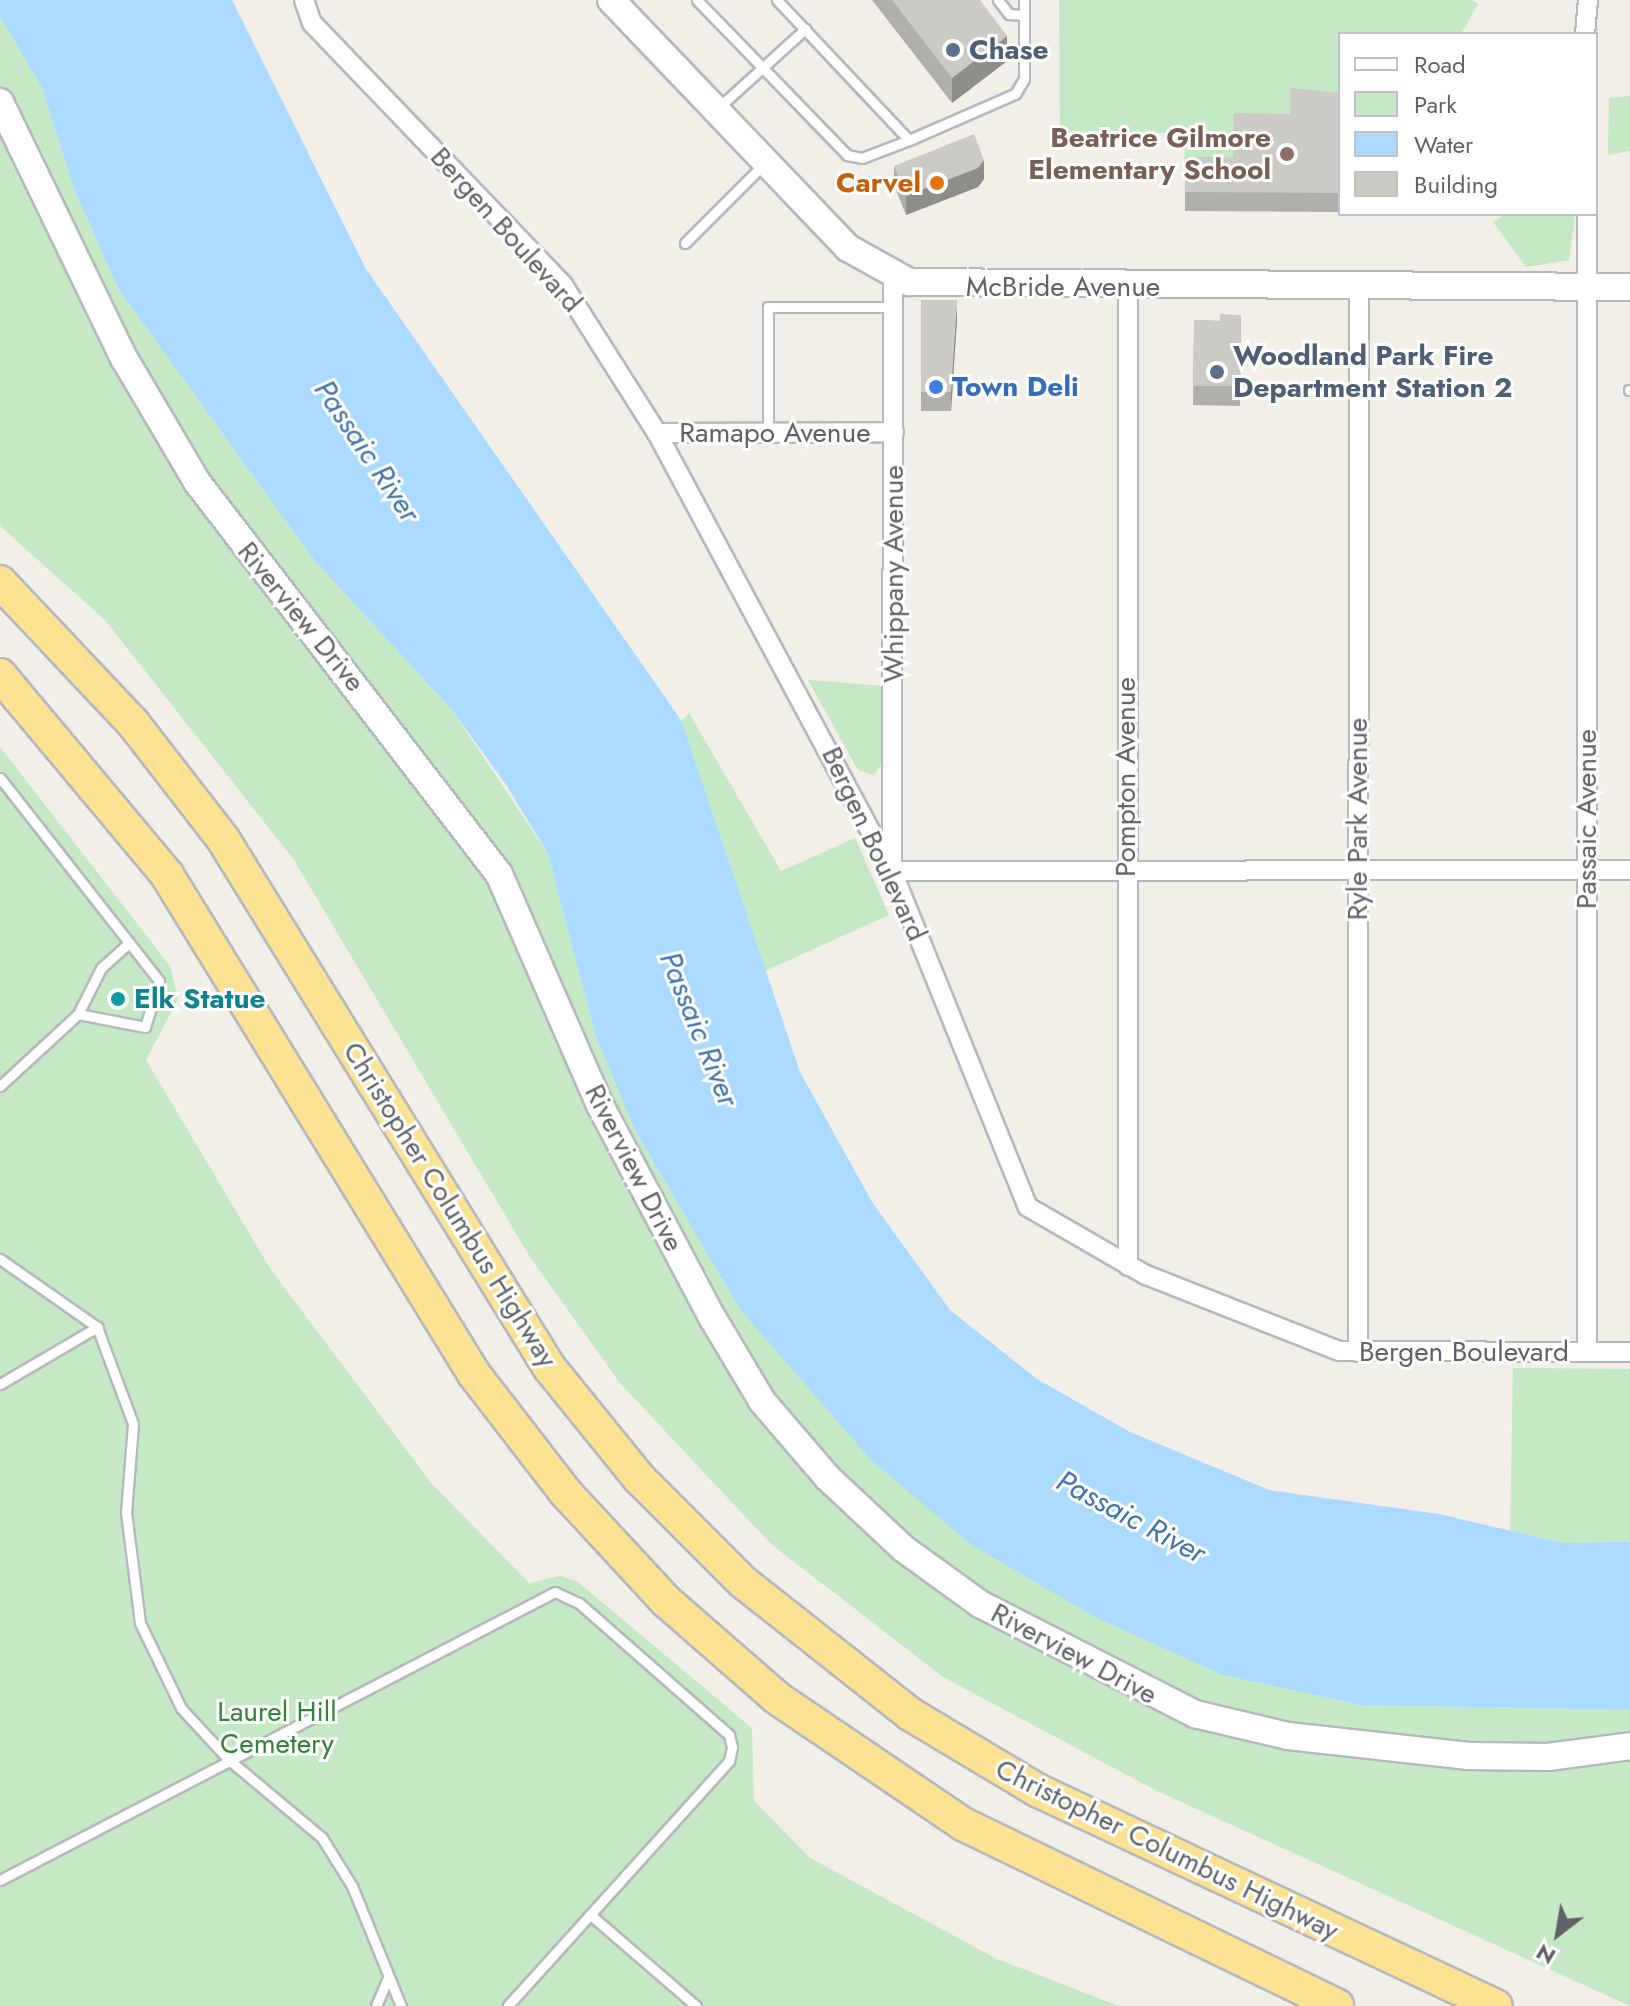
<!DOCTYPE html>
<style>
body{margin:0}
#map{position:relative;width:1630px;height:2006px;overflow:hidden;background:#f1efe8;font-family:Jost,sans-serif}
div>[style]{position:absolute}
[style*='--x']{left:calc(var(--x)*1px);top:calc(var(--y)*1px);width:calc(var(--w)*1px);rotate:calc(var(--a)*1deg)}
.green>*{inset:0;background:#c5e8c5}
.water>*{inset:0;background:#aadaff}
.roads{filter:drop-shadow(2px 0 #b5b8bc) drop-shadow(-2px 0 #b5b8bc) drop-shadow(0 2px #b5b8bc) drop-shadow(0 -2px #b5b8bc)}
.lane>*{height:9px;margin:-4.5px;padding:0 4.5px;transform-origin:4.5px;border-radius:4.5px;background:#fff}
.street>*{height:18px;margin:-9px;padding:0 9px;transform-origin:9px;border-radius:9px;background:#fff}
.secondary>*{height:26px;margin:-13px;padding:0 13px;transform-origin:13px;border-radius:13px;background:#fff}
.highway>*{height:32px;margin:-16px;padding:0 16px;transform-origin:16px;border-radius:16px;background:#fde293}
.wall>*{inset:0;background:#afaea9}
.shaded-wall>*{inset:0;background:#8f8d8a}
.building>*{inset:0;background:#cccac5}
.dots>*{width:22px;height:22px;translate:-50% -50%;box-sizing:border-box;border:4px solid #fff;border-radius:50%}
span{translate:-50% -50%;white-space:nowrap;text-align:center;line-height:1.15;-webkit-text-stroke:6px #fff;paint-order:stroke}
.service-label{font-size:28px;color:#4e5e75;font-weight:700}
.left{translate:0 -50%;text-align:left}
.education-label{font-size:28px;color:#785e54;font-weight:700}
.right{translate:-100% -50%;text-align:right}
.food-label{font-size:28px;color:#c56008;font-weight:700}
.street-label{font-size:28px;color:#5f6368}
.shop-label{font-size:28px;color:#366cbe;font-weight:700}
.culture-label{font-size:28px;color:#0d838f;font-weight:700}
.park-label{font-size:28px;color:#348238}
.water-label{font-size:30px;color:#4174aa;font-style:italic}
.legend{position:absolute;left:1338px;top:32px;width:260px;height:184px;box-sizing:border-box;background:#fff;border:2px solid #bfc1c3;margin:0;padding:10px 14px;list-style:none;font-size:24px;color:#5f6368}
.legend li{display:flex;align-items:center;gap:16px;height:40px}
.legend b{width:40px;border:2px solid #bfc1c3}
.north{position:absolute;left:1518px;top:1894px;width:80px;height:80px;-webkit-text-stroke:6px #fff;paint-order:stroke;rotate:211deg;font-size:22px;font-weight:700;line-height:32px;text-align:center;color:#5f6368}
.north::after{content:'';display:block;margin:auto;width:28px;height:36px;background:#5f6368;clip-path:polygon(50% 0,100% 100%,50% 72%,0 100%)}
</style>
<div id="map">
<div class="green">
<i style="clip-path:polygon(1059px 0,1471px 0,1478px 4px,1461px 34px,1340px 34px,1340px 114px,1290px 133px,1233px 177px,1185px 176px,1184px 133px,1060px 132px)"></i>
<i style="clip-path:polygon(0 17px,42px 88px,74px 189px,119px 290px,314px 560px,452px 710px,548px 854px,596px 1037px,635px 1130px,739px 1308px,1223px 1675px,1361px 1705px,1630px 1710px,1630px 2006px,1155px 1790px,943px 1677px,771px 1544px,620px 1383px,530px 1257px,294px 860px,105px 620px,0 526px)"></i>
<i style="clip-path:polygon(1630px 96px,1630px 151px,1608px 155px,1609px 98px)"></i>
<i style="clip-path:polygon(1506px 214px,1575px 214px,1569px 260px,1526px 267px,1493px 222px)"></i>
<i style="clip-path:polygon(808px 680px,883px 686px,881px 765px,874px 775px,858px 770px)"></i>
<i style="clip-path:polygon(689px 713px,781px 871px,855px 838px,889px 915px,765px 971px,681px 721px)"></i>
<i style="clip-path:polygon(0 747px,170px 966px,178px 999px,146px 1060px,271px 1270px,432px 1484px,529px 1583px,561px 1576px,578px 1582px,752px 1728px,754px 1801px,810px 1858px,997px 1959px,1119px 2006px,0 2006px)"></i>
<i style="clip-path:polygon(1513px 1368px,1630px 1369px,1630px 1542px,1563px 1543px,1510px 1531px)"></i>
</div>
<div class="water">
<i style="clip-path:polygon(0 0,232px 0,366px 269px,681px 720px,800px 1072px,872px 1202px,950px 1310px,1037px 1379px,1130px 1432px,1269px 1490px,1439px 1514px,1563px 1543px,1630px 1542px,1630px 1710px,1361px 1705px,1223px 1675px,1093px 1616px,969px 1543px,870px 1459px,739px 1308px,635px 1130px,596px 1037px,548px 854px,507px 786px,452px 710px,314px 560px,119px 290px,74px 189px,42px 88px,0 17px)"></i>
</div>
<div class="roads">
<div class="lane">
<i style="--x:697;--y:0;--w:216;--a:45.9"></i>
<i style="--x:847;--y:155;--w:15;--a:11"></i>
<i style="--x:862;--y:158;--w:50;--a:-21"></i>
<i style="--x:777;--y:0;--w:192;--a:46.7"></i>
<i style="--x:909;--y:140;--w:116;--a:-23.5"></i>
<i style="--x:1015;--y:94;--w:17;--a:-59"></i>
<i style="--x:1024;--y:79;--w:79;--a:-90"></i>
<i style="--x:998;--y:0;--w:18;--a:52"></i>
<i style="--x:1009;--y:14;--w:15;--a:4"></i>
<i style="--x:718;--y:108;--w:118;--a:-42.2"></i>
<i style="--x:685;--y:243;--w:110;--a:-45"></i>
<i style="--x:1629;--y:390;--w:1;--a:0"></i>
<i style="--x:768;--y:433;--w:126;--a:-90"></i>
<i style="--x:768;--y:307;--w:125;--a:0"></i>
<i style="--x:0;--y:778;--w:258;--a:51.9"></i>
<i style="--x:159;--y:981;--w:48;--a:106.9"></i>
<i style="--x:145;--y:1027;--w:68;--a:-169"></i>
<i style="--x:0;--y:1086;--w:106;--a:-42.7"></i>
<i style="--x:78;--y:1014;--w:51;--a:-63.4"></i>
<i style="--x:101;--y:968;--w:38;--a:-42"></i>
<i style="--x:0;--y:1259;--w:118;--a:35"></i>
<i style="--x:97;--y:1327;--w:103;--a:69.6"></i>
<i style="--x:133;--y:1424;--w:88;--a:94.5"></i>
<i style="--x:126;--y:1512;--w:112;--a:82.8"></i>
<i style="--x:140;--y:1623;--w:94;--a:64.2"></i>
<i style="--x:181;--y:1708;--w:69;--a:47.3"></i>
<i style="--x:228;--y:1759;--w:123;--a:40"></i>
<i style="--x:322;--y:1838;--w:57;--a:58"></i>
<i style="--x:352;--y:1886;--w:130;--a:67.8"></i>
<i style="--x:0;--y:1384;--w:113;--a:-30.4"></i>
<i style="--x:0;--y:1880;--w:625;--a:-27.43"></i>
<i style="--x:555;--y:1592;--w:26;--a:25"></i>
<i style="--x:579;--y:1603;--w:200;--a:41.3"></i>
<i style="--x:729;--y:1735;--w:12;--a:76"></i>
<i style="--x:732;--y:1747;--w:14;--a:102"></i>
<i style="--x:729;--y:1761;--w:330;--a:132.1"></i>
<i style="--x:593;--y:1917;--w:136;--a:40.8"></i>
<i style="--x:376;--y:2006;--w:30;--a:-67"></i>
</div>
<div class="street">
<i style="--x:304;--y:0;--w:24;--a:71"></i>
<i style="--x:312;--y:23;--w:363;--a:46.2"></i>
<i style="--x:563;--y:285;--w:175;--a:57.6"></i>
<i style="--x:657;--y:433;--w:497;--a:61.8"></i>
<i style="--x:892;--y:871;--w:362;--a:68"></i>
<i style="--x:1028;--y:1207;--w:136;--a:30"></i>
<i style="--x:1146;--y:1275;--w:207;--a:21.5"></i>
<i style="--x:1339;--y:1351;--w:291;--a:0.2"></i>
<i style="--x:1585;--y:34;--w:34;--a:-85"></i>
<i style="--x:657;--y:433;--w:237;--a:-0.2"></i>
<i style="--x:892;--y:868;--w:592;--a:-89.9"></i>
<i style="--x:892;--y:871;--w:738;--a:-0.08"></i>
<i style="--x:1128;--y:1266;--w:978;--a:-90"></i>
<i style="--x:1358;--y:1352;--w:1066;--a:-89.95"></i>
<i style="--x:1587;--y:1352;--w:1138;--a:-90"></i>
</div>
<div class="secondary">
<i style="--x:611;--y:0;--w:343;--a:46.3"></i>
<i style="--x:848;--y:248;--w:70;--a:29.1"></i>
<i style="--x:909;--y:282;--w:721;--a:0.4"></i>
<i style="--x:0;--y:102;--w:284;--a:64.2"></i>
<i style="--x:124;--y:358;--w:144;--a:59.5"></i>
<i style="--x:197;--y:482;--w:495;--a:52.4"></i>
<i style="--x:499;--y:874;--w:252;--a:66.4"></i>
<i style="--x:600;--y:1105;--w:240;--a:62.2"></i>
<i style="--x:712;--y:1317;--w:98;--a:59.2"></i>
<i style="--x:762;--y:1401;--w:101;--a:49.4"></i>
<i style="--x:828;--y:1478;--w:104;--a:43.1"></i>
<i style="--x:904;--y:1549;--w:94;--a:35.9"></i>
<i style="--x:980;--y:1604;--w:242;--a:27.1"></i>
<i style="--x:1195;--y:1714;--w:96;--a:13.3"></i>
<i style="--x:1288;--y:1736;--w:182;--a:6.3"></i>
<i style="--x:1469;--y:1756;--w:79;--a:0.7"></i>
<i style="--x:1548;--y:1757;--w:83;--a:-7.6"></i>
</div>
<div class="highway">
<i style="--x:0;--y:582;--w:194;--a:46.7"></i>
<i style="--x:133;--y:723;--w:147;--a:52.2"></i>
<i style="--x:223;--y:839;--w:621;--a:58.31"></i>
<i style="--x:549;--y:1367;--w:143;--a:51"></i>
<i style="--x:639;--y:1478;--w:147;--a:45"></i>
<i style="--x:743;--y:1582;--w:213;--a:38.3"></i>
<i style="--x:910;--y:1714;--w:148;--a:30.9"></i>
<i style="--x:1037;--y:1790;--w:507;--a:25.2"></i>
<i style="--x:0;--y:675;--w:261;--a:50.1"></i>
<i style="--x:167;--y:875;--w:586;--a:58.4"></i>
<i style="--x:474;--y:1374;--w:150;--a:52.3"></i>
<i style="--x:566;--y:1493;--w:147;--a:47.2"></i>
<i style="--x:666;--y:1601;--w:147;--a:41.1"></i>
<i style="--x:777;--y:1698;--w:225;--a:34.1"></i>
<i style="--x:963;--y:1824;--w:416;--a:25.9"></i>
</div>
</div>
<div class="wall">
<i style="clip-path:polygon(872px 0,980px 0,1007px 61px,952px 103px)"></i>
<i style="clip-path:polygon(1340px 93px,1340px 212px,1185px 211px,1185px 157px,1233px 158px,1290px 114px)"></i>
<i style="clip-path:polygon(894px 166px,984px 179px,978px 187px,906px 215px,894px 185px)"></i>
<i style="clip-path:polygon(921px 300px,957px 319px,951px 411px,921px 411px)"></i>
<i style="clip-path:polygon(1241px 315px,1240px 406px,1193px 405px,1194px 320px,1220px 321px)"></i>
</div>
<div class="shaded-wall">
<i style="clip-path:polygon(1007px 36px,1007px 61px,952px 103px,952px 78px)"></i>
<i style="clip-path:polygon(984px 160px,984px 179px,978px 187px,906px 215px,906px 196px)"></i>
<i style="clip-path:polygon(957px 300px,957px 319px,951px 411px,951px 392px)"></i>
</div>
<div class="building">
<i style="clip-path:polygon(892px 0,980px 0,1007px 36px,952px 78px)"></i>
<i style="clip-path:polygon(1291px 88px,1340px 93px,1340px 193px,1185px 192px,1185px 157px,1233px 158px,1234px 113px,1290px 114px)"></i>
<i style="clip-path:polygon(974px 134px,984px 160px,978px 168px,906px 196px,894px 166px)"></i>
<i style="clip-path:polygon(921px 300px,957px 300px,951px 392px,921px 392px)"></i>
<i style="clip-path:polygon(1220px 314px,1241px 315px,1240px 386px,1193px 386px,1194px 320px,1220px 321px)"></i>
</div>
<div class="dots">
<i style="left:953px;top:50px;background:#5c6f8a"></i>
<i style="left:1287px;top:154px;background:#8d6e63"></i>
<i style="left:937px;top:183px;background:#e8710a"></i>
<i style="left:1217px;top:372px;background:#5c6f8a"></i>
<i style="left:936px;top:387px;background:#3f7fe0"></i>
<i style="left:118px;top:999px;background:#0f9aa8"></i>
</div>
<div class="service-label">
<span class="left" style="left:969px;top:50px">Chase</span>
<span class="left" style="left:1233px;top:372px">Woodland Park Fire<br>Department Station 2</span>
</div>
<div class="education-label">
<span class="right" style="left:1271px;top:154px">Beatrice Gilmore<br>Elementary School</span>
</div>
<div class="food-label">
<span class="right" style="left:921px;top:183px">Carvel</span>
</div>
<div class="street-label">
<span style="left:506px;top:230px;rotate:48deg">Bergen Boulevard</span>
<span style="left:1063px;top:287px">McBride Avenue</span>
<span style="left:775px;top:433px">Ramapo Avenue</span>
<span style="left:894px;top:574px;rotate:-90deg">Whippany Avenue</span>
<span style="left:301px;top:617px;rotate:51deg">Riverview Drive</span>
<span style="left:1126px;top:777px;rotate:-90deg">Pompton Avenue</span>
<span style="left:1358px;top:819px;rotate:-90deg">Ryle Park Avenue</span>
<span style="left:1587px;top:819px;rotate:-90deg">Passaic Avenue</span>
<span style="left:874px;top:844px;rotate:65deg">Bergen Boulevard</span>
<span style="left:634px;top:1168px;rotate:63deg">Riverview Drive</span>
<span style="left:450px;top:1205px;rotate:58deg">Christopher Columbus Highway</span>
<span style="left:1464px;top:1352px">Bergen Boulevard</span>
<span style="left:1074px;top:1654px;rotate:28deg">Riverview Drive</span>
<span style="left:1167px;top:1850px;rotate:26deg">Christopher Columbus Highway</span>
</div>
<div class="shop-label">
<span class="left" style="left:952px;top:387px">Town Deli</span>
</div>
<div class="culture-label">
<span class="left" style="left:134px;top:999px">Elk Statue</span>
</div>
<div class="park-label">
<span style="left:277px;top:1728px">Laurel Hill<br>Cemetery</span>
</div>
<div class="water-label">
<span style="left:367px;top:451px;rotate:56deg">Passaic River</span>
<span style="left:699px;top:1029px;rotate:68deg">Passaic River</span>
<span style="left:1131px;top:1517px;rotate:28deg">Passaic River</span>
</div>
<ul class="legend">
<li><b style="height:10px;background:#fff"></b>Road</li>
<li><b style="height:22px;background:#c5e8c5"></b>Park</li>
<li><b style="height:22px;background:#aadaff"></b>Water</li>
<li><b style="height:22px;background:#cccac5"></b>Building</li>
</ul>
<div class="north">N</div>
</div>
